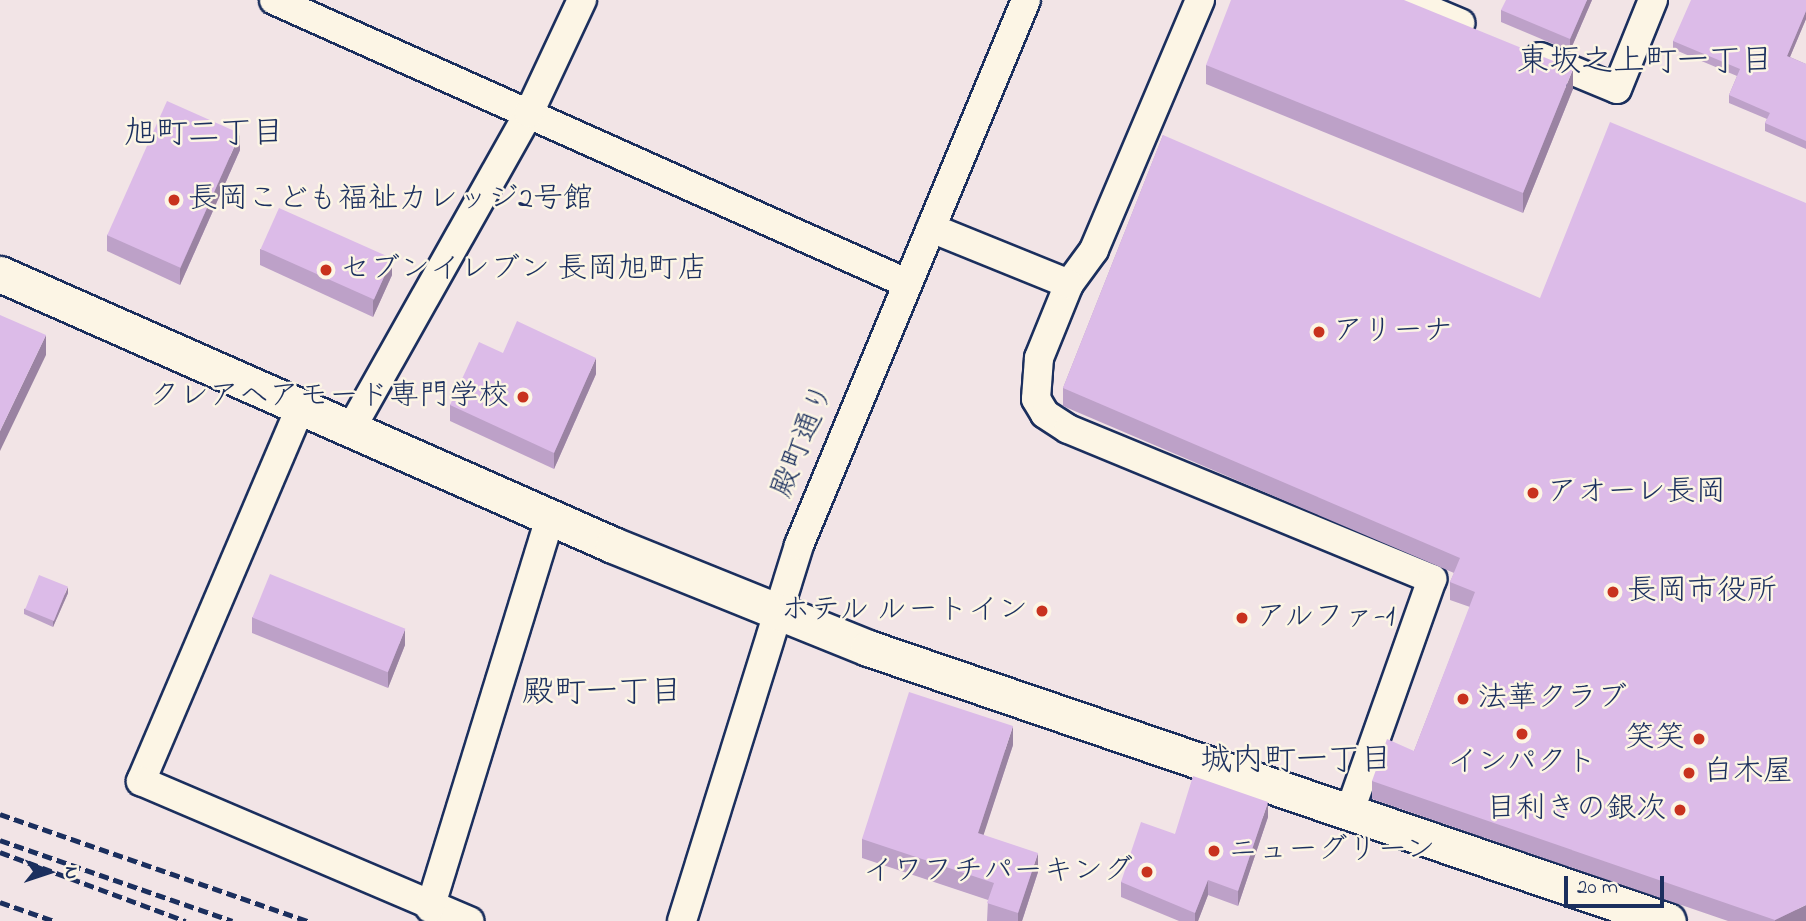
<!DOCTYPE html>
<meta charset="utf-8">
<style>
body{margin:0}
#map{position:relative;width:1806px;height:921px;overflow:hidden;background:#f2e4e6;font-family:"Indie Flower","Klee One",sans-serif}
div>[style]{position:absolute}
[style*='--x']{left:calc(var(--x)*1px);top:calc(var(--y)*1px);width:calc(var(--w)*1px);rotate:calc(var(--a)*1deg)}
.roads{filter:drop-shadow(2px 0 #1b2f5e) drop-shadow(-2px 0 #1b2f5e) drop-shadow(0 2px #1b2f5e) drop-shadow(0 -2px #1b2f5e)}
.minor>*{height:28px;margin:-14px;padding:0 14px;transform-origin:14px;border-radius:14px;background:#fcf5e5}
.tertiary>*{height:35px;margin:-17.5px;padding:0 17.5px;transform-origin:17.5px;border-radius:17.5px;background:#fcf5e5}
.rail>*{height:5px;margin-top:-2.5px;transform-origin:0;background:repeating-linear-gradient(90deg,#1b2f5e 0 10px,transparent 0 15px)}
.wall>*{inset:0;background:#bda1c8}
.shaded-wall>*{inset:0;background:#9a83a2}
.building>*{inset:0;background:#dcbbe8;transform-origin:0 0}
.dots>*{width:19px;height:19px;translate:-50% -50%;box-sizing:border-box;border:4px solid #fcf5e5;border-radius:50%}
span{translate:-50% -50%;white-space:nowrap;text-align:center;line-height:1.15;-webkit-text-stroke:5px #fcf5e5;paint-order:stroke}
.poi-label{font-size:30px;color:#1b2f5e}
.left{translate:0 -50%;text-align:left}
.right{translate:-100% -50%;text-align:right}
.street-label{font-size:30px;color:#1b2f5e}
.neighbourhood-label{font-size:32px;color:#1b2f5e}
.north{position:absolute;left:14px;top:837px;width:70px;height:70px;-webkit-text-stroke:5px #fcf5e5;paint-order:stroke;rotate:92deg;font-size:19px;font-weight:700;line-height:28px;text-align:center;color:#1b2f5e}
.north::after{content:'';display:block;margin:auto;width:24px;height:32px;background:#1b2f5e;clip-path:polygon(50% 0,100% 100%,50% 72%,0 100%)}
.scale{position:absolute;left:1564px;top:876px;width:100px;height:32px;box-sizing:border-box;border:4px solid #1b2f5e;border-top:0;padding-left:9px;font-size:21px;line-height:24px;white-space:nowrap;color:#1b2f5e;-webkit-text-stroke:5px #fcf5e5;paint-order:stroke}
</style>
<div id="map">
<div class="roads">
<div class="minor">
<i style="--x:274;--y:0;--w:690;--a:24.11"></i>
<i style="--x:1200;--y:0;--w:272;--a:113"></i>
<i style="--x:1094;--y:250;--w:42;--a:126.3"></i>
<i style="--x:1069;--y:284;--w:80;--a:112.1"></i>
<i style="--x:1039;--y:358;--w:41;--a:94.2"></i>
<i style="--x:1036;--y:399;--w:17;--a:59"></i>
<i style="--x:1045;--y:414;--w:27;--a:33"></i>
<i style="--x:1068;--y:429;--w:394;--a:22.4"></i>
<i style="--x:1432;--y:579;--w:248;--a:109.5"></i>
<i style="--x:1405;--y:0;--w:60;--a:22.7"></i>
<i style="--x:1540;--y:57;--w:83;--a:22.6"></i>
<i style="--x:1617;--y:89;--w:96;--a:-68"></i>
<i style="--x:931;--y:228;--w:149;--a:22.1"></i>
<i style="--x:301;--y:406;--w:408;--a:113.1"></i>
<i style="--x:141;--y:781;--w:357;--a:23.1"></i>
<i style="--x:352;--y:427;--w:360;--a:-60.6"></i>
<i style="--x:529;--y:113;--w:125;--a:-64.9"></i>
<i style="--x:430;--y:908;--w:409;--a:-72.9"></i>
<i style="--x:682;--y:921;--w:394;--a:-72.7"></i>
<i style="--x:799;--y:545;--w:590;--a:-67.39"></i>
</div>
<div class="tertiary">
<i style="--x:0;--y:274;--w:670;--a:23.85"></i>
<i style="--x:613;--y:545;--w:275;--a:22"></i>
<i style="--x:868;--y:648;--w:845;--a:18.84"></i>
</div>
</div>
<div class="rail">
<i style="--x:0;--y:814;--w:326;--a:19.2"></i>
<i style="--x:0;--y:840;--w:246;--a:19.2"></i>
<i style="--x:0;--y:852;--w:198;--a:20.4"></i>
<i style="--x:0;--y:902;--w:57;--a:19.4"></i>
</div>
<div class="wall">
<i style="clip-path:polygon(1592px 0,1570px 51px,1501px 22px,1501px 10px)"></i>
<i style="clip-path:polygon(1806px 0,1806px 19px,1790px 57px,1806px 64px,1806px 149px,1765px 131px,1765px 123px,1767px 119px,1729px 103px,1729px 95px,1737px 76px,1673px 49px,1673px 41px)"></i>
<i style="clip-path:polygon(1206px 65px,1573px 89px,1523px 213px,1206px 84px)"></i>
<i style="clip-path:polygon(1163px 135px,1806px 921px,1728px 921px,1372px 799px,1372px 781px,1414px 751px,1470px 607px,1450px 600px,1450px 582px,1454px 573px,1063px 406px,1063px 388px)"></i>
<i style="clip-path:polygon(240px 150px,180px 285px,107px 251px,107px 235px)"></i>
<i style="clip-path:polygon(260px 249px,392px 275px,373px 317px,260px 265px)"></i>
<i style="clip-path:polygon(503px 353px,596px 374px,554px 469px,450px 421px,450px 405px)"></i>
<i style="clip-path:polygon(68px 593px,53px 627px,24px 614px,24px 609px)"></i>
<i style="clip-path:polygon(252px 617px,405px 645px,388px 688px,252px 633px)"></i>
<i style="clip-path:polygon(1013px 745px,983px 835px,1038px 872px,1022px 921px,987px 921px,988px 900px,862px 858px,862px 839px)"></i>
<i style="clip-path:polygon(1268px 817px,1238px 906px,1208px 895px,1198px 921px,1179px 921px,1121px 897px,1121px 882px,1175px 834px)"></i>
</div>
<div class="shaded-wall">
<i style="clip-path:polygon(1587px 0,1592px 0,1570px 51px,1570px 39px)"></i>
<i style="clip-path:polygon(1806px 11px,1806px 19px,1787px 64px,1787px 56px)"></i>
<i style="clip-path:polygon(1573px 69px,1573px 89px,1523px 213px,1523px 193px)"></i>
<i style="clip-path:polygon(240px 134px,240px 150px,180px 285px,180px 269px)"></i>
<i style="clip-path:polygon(392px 259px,392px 275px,373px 317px,373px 301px)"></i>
<i style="clip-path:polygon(46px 335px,46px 355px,0 451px,0 431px)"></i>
<i style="clip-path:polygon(596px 358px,596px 374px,554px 469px,554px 453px)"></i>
<i style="clip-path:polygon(68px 587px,68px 593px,53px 627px,53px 622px)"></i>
<i style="clip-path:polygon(405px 629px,405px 645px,388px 688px,388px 672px)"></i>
<i style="clip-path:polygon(1013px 726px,1013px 745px,978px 852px,978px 833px)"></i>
<i style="clip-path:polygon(1268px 802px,1268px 817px,1238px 906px,1238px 891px)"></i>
<i style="clip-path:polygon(1038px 853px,1038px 872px,1022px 921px,1018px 921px,1018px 913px)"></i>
<i style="clip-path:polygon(1208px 880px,1208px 895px,1198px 921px,1195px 921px,1195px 913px)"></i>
<i style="clip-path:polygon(1806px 905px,1806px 921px,1775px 921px,1775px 920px)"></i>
</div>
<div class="building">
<i style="clip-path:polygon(1231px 0,1404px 0,1573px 69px,1523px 193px,1206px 65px)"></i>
<i style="clip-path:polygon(1506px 0,1587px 0,1570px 39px,1501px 10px)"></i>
<i style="clip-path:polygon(1691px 0,1806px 0,1806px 11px,1787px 56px,1806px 64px,1806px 141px,1765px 123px,1770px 113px,1729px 95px,1740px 69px,1673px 41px)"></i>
<i style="left:167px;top:101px;width:80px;height:147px;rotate:24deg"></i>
<i style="clip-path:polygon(1610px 122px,1806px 203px,1806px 905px,1775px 920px,1372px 781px,1387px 739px,1414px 751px,1475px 592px,1450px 582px,1460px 558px,1063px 388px,1163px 135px,1540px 298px)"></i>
<i style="left:279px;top:208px;width:124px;height:45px;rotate:24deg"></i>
<i style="clip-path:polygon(0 315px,46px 335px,0 431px)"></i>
<i style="clip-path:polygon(517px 321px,596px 358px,554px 453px,450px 405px,479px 342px,503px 353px)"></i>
<i style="left:270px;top:574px;width:146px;height:47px;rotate:22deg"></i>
<i style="left:39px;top:575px;width:31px;height:37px;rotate:22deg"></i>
<i style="clip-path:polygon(909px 692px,1013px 726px,978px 833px,1038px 853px,1018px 913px,987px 903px,994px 883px,862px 839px)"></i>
<i style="clip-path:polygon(1193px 776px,1268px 802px,1238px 891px,1208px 880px,1195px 913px,1121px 882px,1141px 822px,1175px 834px)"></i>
</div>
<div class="dots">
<i style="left:174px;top:200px;background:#c8321e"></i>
<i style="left:326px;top:270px;background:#c8321e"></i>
<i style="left:1319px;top:332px;background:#c8321e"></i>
<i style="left:523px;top:397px;background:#c8321e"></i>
<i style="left:1533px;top:493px;background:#c8321e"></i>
<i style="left:1613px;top:592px;background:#c8321e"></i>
<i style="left:1042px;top:611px;background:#c8321e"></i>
<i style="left:1242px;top:618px;background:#c8321e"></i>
<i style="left:1463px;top:699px;background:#c8321e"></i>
<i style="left:1522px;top:734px;background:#c8321e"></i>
<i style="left:1699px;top:739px;background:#c8321e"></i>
<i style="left:1689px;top:773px;background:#c8321e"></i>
<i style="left:1680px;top:810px;background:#c8321e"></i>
<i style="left:1214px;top:851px;background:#c8321e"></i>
<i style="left:1147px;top:872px;background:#c8321e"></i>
</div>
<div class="poi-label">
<span class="left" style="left:188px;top:200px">長岡こども福祉カレッジ2号館</span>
<span class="left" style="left:340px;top:270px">セブンイレブン 長岡旭町店</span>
<span class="left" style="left:1333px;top:332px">アリーナ</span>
<span class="right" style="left:509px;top:397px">クレアヘアモード専門学校</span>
<span class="left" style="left:1547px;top:493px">アオーレ長岡</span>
<span class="left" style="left:1627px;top:592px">長岡市役所</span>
<span class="right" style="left:1028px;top:611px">ホテル ルートイン</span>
<span class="left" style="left:1256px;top:618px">アルファ-1</span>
<span class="left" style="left:1477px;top:699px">法華クラブ</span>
<span class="right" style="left:1685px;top:739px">笑笑</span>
<span style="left:1522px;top:763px">インパクト</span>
<span class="left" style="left:1703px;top:773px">白木屋</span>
<span class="right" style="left:1666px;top:810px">目利きの銀次</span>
<span class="left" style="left:1228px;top:851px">ニューグリーン</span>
<span class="right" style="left:1133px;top:872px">イワフチパーキング</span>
</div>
<div class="street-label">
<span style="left:804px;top:441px;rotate:-68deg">殿町通り</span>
</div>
<div class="neighbourhood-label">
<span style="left:1645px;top:63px">東坂之上町一丁目</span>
<span style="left:204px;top:135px">旭町二丁目</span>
<span style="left:602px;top:694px">殿町一丁目</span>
<span style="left:1296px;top:762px">城内町一丁目</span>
</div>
<div class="north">N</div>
<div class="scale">20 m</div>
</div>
